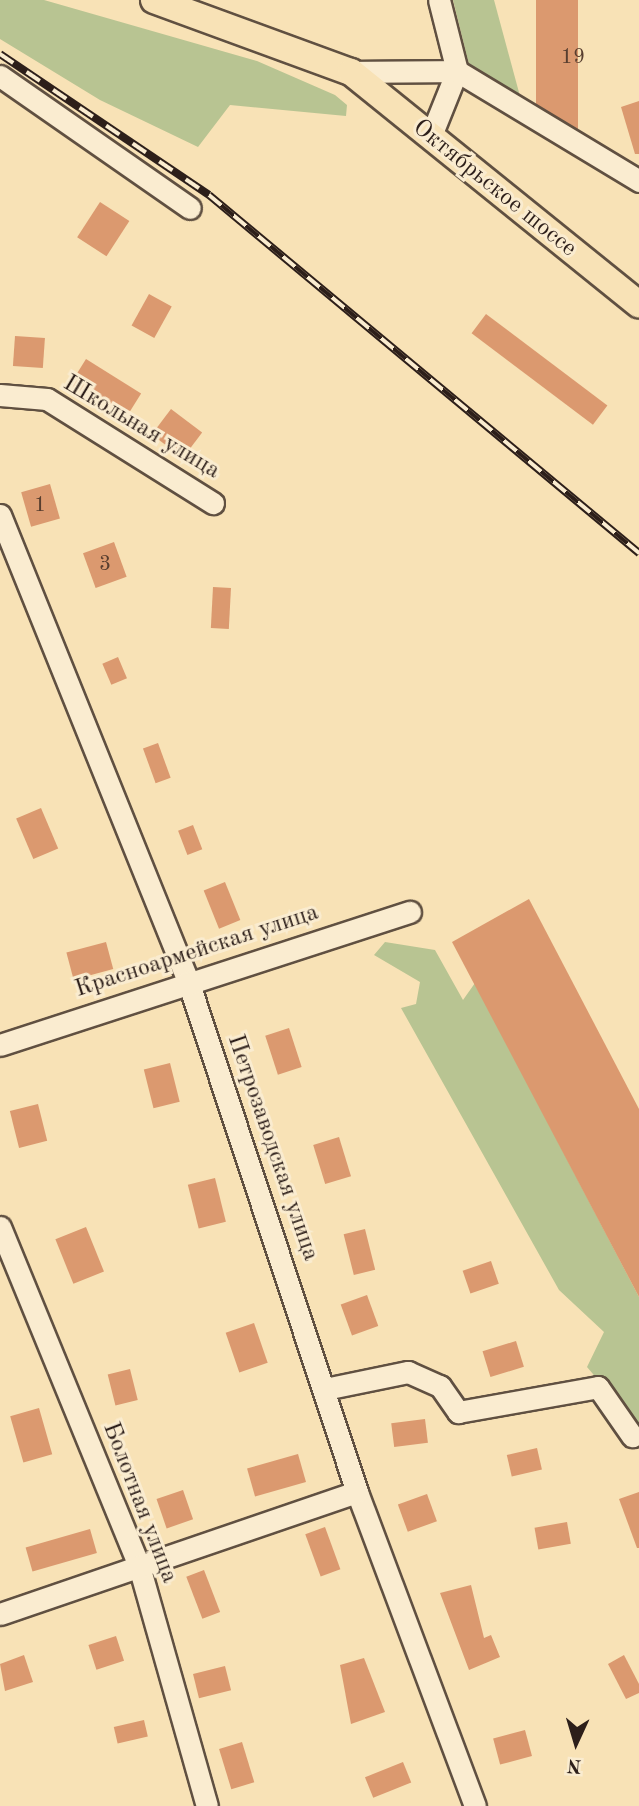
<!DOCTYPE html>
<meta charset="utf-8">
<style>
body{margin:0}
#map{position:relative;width:639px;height:1806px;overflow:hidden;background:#f8e2b6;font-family:"Old Standard TT",serif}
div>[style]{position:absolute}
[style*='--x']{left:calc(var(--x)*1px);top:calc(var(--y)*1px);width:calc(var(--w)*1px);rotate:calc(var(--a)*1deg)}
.green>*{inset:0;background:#b8c492}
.building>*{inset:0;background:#db996f;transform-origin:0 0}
.roads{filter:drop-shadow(2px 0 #605041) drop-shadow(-2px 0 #605041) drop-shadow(0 2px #605041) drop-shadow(0 -2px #605041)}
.minor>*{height:21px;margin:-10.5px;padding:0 10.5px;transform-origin:10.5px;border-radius:10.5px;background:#faecd0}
.major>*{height:26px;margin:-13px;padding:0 13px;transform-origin:13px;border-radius:13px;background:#f8e2b6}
.rail>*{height:8px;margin-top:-4px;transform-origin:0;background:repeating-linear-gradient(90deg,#faecd0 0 16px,#2d1f1a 0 32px);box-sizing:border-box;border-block:2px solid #2d1f1a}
span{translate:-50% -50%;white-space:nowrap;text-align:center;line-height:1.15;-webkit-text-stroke:6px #faecd0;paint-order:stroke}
.number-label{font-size:21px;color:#583e2f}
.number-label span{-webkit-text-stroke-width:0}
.street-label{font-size:24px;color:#2d1f1a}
.north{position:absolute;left:541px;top:1708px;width:70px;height:70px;-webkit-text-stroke:5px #faecd0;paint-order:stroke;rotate:184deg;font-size:19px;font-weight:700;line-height:28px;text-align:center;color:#2d1f1a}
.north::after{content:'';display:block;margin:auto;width:24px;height:32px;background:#2d1f1a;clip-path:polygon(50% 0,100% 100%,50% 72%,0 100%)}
</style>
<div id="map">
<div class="green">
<i style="clip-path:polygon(0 0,44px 0,257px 61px,335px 95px,347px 105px,346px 116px,230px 105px,198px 147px,100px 100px,0 39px)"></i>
<i style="clip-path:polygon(453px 0,494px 0,524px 111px,471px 73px)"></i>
<i style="clip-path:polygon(385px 942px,435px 950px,463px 1000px,475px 983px,639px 1297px,639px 1428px,587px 1367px,604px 1332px,559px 1290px,401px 1008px,416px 1004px,420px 982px,374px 955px)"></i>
</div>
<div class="building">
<i style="left:536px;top:0;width:42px;height:129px"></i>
<i style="clip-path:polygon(639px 101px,639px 154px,635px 154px,621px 107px)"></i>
<i style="left:100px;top:202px;width:35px;height:42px;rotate:33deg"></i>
<i style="left:149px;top:294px;width:26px;height:36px;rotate:29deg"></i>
<i style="left:486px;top:314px;width:152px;height:24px;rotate:37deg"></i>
<i style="left:15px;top:336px;width:30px;height:30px;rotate:4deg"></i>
<i style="left:86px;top:359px;width:65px;height:30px;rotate:32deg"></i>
<i style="left:171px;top:409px;width:39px;height:32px;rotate:37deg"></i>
<i style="left:50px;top:484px;width:36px;height:30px;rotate:74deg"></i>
<i style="left:114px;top:542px;width:37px;height:33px;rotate:70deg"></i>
<i style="left:213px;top:587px;width:18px;height:41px;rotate:3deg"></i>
<i style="left:118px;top:657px;width:23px;height:17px;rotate:67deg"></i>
<i style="left:158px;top:743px;width:37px;height:16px;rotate:70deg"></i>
<i style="left:41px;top:808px;width:44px;height:27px;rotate:67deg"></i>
<i style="left:193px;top:825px;width:26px;height:16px;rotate:69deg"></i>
<i style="left:225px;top:882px;width:41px;height:23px;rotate:68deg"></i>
<i style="clip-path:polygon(529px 899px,639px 1109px,639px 1297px,452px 942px)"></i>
<i style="left:106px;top:942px;width:28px;height:41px;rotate:75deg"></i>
<i style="left:289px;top:1028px;width:41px;height:25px;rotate:72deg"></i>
<i style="left:170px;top:1063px;width:40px;height:27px;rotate:76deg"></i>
<i style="left:38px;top:1104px;width:38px;height:29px;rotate:76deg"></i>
<i style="left:339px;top:1137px;width:41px;height:27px;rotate:73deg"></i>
<i style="left:215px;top:1178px;width:45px;height:28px;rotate:76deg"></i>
<i style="left:86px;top:1227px;width:48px;height:33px;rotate:68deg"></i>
<i style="left:365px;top:1229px;width:42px;height:22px;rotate:76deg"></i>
<i style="left:491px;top:1261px;width:24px;height:30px;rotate:71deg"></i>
<i style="left:367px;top:1295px;width:33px;height:28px;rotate:70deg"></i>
<i style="left:254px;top:1323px;width:42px;height:30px;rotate:71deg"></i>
<i style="left:516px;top:1341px;width:27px;height:35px;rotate:73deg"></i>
<i style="left:130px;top:1369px;width:32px;height:23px;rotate:76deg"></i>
<i style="left:39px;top:1408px;width:48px;height:30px;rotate:74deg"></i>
<i style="left:425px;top:1419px;width:24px;height:34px;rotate:83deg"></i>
<i style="left:537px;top:1448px;width:22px;height:31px;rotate:77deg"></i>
<i style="left:298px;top:1454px;width:29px;height:53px;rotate:74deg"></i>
<i style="left:183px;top:1490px;width:31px;height:28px;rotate:71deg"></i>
<i style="clip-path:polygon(639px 1492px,639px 1548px,637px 1548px,619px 1499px)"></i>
<i style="left:427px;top:1494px;width:29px;height:31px;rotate:70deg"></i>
<i style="left:567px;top:1522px;width:22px;height:33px;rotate:80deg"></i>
<i style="left:325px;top:1527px;width:45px;height:21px;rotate:70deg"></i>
<i style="left:90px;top:1529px;width:25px;height:67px;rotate:74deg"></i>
<i style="left:204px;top:1570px;width:45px;height:19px;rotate:69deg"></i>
<i style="clip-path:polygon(471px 1585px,484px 1638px,491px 1635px,500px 1657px,469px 1670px,440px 1593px)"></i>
<i style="left:116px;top:1636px;width:26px;height:29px;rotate:72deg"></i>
<i style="clip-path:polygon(24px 1655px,33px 1682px,5px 1691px,0 1664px)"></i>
<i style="clip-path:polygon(624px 1655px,639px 1684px,639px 1693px,626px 1699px,608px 1664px)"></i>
<i style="clip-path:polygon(364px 1658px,385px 1712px,351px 1724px,340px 1665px)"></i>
<i style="left:225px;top:1666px;width:25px;height:33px;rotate:76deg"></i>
<i style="left:144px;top:1720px;width:17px;height:31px;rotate:77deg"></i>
<i style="left:525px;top:1730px;width:27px;height:33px;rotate:75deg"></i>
<i style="left:242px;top:1742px;width:42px;height:24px;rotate:73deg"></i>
<i style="left:403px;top:1762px;width:22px;height:41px;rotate:68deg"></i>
</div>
<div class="roads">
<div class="minor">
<i style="--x:351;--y:72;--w:106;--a:-0.5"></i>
<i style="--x:457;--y:71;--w:213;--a:31.1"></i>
<i style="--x:0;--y:76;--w:231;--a:34.8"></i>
<i style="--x:430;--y:138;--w:72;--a:-68.1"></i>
<i style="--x:457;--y:71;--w:73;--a:-104.2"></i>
<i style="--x:0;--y:395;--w:47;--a:4.9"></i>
<i style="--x:47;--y:399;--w:196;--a:32.1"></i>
<i style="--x:0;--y:515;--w:502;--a:68.03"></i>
<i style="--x:188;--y:981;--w:538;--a:71.7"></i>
<i style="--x:357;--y:1492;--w:335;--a:69.4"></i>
<i style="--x:0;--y:1045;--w:431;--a:-18"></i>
<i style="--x:0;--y:1227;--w:366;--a:67.7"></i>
<i style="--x:139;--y:1566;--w:249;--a:74.2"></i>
<i style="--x:325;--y:1389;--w:85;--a:-11.6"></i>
<i style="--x:408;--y:1372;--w:35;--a:24"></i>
<i style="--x:440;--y:1386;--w:32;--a:55"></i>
<i style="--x:458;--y:1412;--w:142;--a:-10.1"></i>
<i style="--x:598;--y:1387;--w:60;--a:55.2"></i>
<i style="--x:0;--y:1614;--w:377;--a:-18.9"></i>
</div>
<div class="major">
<i style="--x:154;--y:0;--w:210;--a:20.1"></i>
<i style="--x:351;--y:72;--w:370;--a:38.9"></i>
</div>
</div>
<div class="rail">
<i style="--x:0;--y:54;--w:252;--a:34"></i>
<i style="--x:209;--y:195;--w:560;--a:39.78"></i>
</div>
<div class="number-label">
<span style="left:573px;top:58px">19</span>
<span style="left:40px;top:506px">1</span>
<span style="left:105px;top:565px">3</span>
</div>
<div class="street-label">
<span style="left:494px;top:189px;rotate:39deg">Октябрьское шоссе</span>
<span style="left:141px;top:428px;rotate:31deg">Школьная улица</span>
<span style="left:197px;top:952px;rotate:-18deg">Красноармейская улица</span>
<span style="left:272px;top:1148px;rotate:71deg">Петрозаводская улица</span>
<span style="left:139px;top:1503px;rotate:69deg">Болотная улица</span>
</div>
<div class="north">N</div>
</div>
